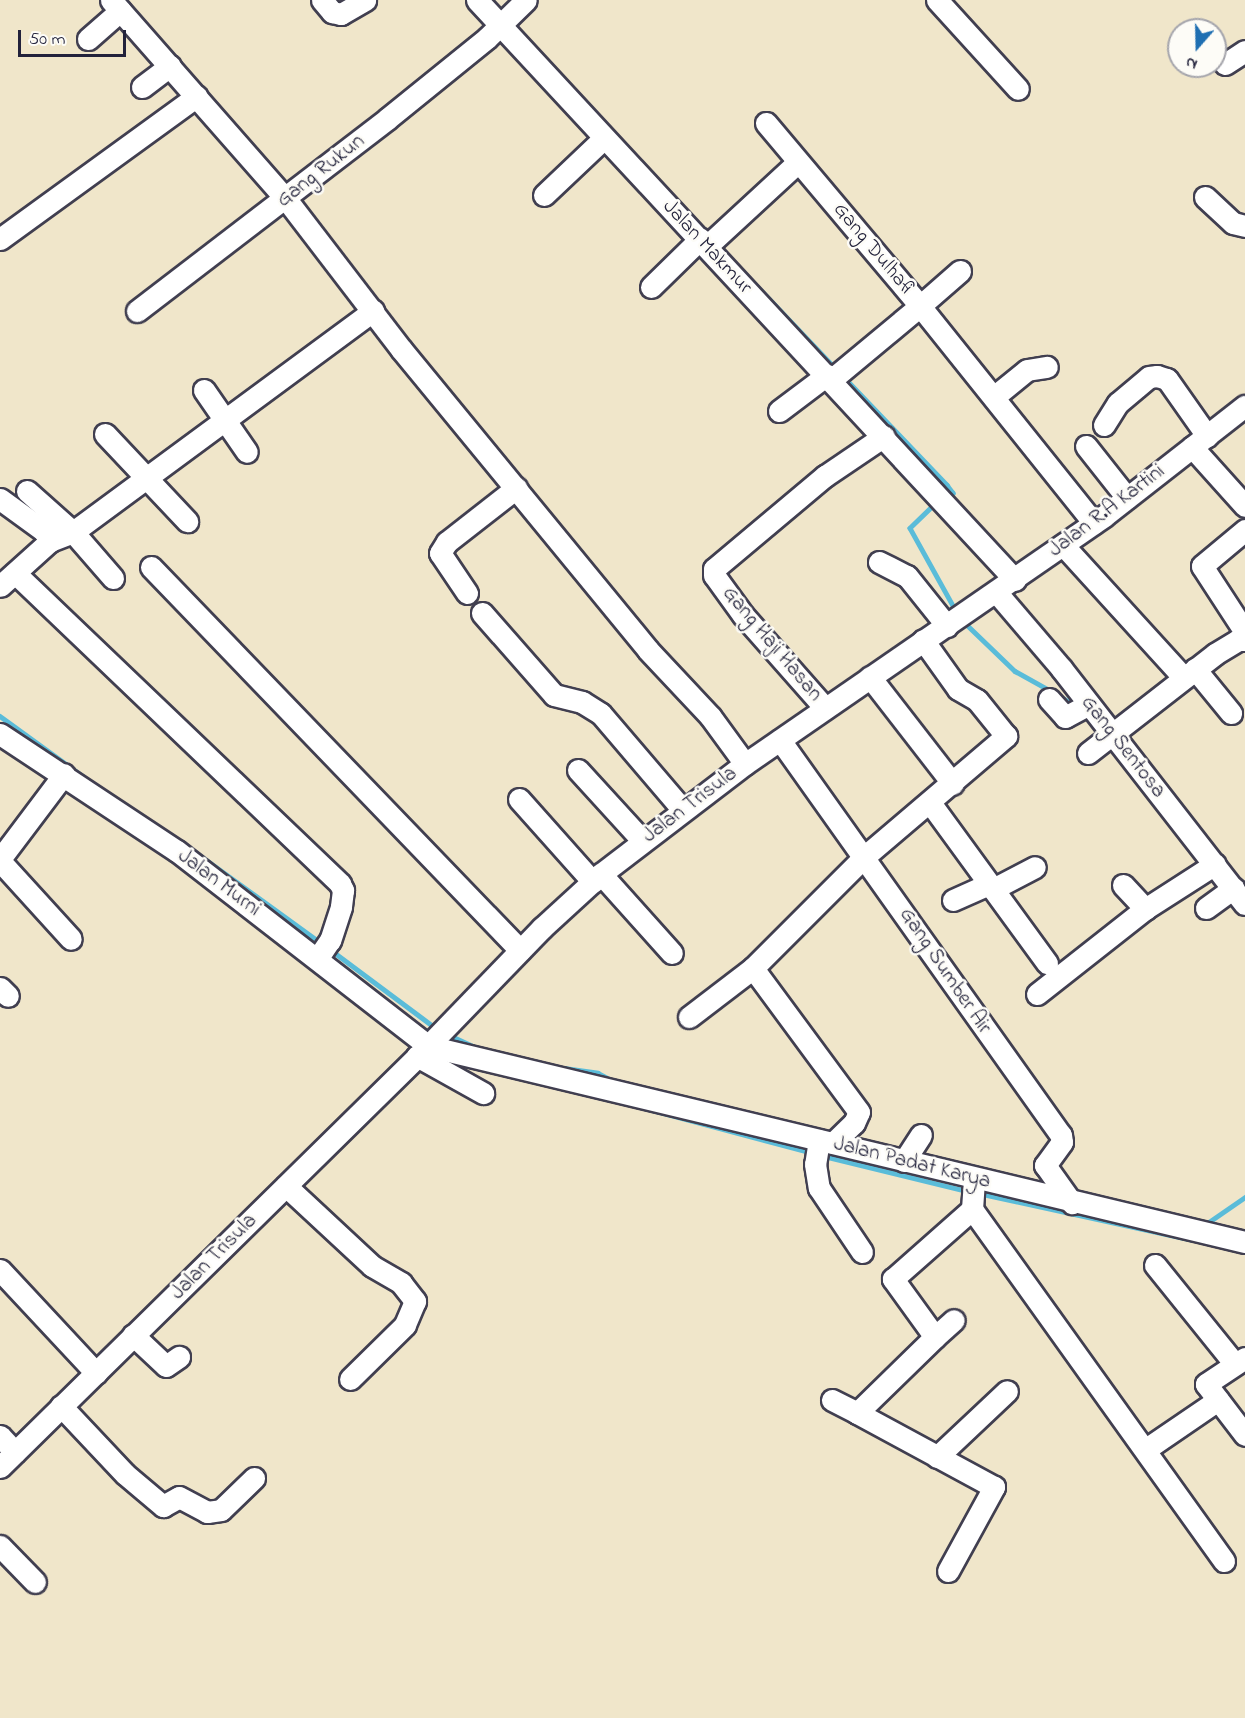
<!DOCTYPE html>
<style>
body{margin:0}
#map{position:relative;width:1245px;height:1718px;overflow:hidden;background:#f0e6ca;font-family:"Indie Flower",sans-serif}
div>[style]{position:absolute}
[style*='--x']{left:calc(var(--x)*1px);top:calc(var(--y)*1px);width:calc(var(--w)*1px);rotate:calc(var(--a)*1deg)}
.stream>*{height:4.5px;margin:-2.25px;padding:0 2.25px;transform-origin:2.25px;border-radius:2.25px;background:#5abcd9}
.roads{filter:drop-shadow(2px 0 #413f50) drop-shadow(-2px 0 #413f50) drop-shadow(0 2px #413f50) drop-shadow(0 -2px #413f50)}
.minor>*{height:21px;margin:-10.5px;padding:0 10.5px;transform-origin:10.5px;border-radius:10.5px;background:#fff}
span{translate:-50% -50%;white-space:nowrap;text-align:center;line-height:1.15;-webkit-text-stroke:5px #fdfcf7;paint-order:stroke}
.street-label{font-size:21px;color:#22223b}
.north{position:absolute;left:1167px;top:18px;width:60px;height:60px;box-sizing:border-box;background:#fdfcf7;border:2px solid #a5a5ac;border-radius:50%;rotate:200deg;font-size:16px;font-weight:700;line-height:24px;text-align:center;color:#22223b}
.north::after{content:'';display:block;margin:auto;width:21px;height:27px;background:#1f6fb2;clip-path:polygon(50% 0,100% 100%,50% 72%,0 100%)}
.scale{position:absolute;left:18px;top:30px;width:108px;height:27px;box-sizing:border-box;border:3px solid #22223b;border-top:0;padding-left:8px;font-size:18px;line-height:21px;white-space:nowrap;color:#22223b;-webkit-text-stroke:4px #fdfcf7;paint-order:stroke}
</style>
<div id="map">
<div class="stream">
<i style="--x:735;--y:263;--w:145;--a:46.4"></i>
<i style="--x:843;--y:376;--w:151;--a:46.3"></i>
<i style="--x:947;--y:485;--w:10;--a:53"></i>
<i style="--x:953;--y:493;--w:8;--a:150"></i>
<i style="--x:936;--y:503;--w:36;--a:136"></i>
<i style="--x:910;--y:528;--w:95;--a:61"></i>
<i style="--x:963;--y:621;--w:72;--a:43.9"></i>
<i style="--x:1015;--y:671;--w:41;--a:29.1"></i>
<i style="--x:1058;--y:695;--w:19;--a:32"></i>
<i style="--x:0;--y:716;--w:117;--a:36"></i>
<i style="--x:147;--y:819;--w:40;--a:34"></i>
<i style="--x:187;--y:846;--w:165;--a:35.9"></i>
<i style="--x:331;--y:950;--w:132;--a:36.7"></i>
<i style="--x:447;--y:1034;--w:31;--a:25"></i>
<i style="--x:564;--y:1068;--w:34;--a:8"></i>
<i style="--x:598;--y:1073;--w:17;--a:28"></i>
<i style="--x:641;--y:1107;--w:178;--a:15"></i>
<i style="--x:824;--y:1156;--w:147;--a:13.8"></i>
<i style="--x:978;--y:1193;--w:220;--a:12.3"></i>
<i style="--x:1203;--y:1226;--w:51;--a:-34.6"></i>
</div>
<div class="roads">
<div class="minor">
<i style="--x:111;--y:0;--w:265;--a:48.7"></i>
<i style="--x:286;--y:199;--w:189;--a:52.5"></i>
<i style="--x:401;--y:349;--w:389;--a:50.6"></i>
<i style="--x:648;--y:650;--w:91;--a:46.8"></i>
<i style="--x:710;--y:716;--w:59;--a:53.9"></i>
<i style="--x:322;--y:0;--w:16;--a:50"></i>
<i style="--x:332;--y:12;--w:9;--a:13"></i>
<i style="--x:341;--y:14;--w:28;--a:-30"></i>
<i style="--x:477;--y:0;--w:791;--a:47.15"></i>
<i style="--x:937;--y:0;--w:120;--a:47.7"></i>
<i style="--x:88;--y:39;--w:43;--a:-41.2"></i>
<i style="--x:1225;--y:64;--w:24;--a:-33"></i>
<i style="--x:142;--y:87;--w:35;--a:-37"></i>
<i style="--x:766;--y:123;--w:239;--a:49.9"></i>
<i style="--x:920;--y:306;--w:114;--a:140.3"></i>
<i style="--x:544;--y:195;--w:83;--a:-43.5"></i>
<i style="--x:1205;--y:197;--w:38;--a:43"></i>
<i style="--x:1233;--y:223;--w:12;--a:14"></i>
<i style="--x:0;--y:239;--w:243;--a:-36"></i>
<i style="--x:707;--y:246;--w:122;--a:-42.7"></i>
<i style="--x:960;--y:271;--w:53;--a:138.8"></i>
<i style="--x:920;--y:306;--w:278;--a:51.3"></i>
<i style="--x:651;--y:287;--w:69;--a:-44.4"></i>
<i style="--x:137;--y:311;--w:315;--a:-37.5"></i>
<i style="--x:387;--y:119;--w:129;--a:-39"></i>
<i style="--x:487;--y:38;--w:54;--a:-44.3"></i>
<i style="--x:204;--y:390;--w:75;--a:55.3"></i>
<i style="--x:995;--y:396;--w:41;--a:-39.1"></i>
<i style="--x:1027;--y:370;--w:20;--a:-9"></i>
<i style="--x:779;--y:411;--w:60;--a:-36.9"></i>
<i style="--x:1104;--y:425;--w:26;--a:-58"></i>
<i style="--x:1118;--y:403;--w:40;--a:-40"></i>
<i style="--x:1149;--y:377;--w:8;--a:-7"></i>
<i style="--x:1157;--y:376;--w:10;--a:17"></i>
<i style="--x:1167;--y:379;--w:70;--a:54.9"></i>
<i style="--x:105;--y:434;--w:120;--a:46.7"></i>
<i style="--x:1086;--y:446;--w:66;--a:51.7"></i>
<i style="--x:1192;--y:447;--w:79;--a:48.1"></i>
<i style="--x:27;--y:491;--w:62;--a:41.7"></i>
<i style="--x:73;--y:532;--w:61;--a:49"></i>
<i style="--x:0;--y:499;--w:54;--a:36"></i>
<i style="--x:44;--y:531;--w:12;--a:59"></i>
<i style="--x:50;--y:541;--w:67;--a:138"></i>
<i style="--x:1245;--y:530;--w:56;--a:140.1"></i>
<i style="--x:1202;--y:566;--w:79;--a:56.9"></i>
<i style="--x:50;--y:541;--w:25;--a:-21"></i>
<i style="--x:73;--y:532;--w:373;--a:-36.4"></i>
<i style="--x:1063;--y:545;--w:178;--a:47.7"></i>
<i style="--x:879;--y:562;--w:31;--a:27"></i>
<i style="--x:907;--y:576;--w:64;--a:51.3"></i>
<i style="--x:151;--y:567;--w:532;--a:46.07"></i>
<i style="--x:15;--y:573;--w:450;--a:43.7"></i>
<i style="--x:340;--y:884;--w:7;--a:63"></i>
<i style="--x:343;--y:890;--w:17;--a:97"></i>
<i style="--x:341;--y:907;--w:35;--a:108"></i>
<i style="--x:330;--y:940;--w:22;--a:124"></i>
<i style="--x:467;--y:593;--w:48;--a:-124"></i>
<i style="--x:440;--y:553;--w:13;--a:-58"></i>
<i style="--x:447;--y:542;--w:88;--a:-38"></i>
<i style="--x:997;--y:593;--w:99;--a:49.5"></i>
<i style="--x:1061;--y:668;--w:299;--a:52.1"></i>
<i style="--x:482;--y:613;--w:109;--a:48.7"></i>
<i style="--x:554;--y:695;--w:29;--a:14"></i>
<i style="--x:582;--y:702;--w:22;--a:32"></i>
<i style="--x:601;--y:714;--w:126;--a:49.5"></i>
<i style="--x:1195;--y:669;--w:57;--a:50.7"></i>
<i style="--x:870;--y:677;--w:135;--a:52.2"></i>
<i style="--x:1049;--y:699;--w:24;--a:48"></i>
<i style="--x:1065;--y:717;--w:27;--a:-28"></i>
<i style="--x:825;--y:708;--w:124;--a:-131.4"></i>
<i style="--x:743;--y:615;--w:49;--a:-125.9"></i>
<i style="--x:714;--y:575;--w:6;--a:-90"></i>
<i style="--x:714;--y:569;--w:145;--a:-40"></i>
<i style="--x:825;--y:476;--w:71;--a:-34.1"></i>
<i style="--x:0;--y:734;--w:212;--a:33.5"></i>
<i style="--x:177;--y:851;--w:318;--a:37.8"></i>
<i style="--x:428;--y:1046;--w:840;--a:13.49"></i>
<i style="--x:780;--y:740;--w:485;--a:54.6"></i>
<i style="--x:1061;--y:1135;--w:7;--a:82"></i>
<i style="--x:1062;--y:1142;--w:29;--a:126"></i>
<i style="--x:1045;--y:1165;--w:47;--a:54.6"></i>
<i style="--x:1088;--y:753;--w:161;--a:-37.9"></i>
<i style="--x:1215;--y:654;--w:27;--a:-31"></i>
<i style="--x:1238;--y:640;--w:7;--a:0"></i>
<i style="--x:578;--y:770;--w:95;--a:47.6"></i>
<i style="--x:519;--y:799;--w:111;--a:48.3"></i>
<i style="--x:931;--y:804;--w:197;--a:53.9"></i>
<i style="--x:0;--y:859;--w:106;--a:-53"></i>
<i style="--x:0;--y:861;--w:105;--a:47.7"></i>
<i style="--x:601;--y:874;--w:106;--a:48.1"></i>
<i style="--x:1123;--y:885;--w:33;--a:47"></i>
<i style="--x:993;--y:889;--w:47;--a:-27.6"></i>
<i style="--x:953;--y:900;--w:39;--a:-24"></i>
<i style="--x:1206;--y:908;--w:34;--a:-36"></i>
<i style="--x:0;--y:988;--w:11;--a:45"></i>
<i style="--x:1037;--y:994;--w:137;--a:-38.2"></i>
<i style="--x:1145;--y:909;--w:83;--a:-32.7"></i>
<i style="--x:689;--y:1017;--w:81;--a:-37.4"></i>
<i style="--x:417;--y:1056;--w:76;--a:29.3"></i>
<i style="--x:819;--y:1140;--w:24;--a:99"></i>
<i style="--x:815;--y:1164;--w:24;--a:81"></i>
<i style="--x:819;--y:1188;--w:77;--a:56.1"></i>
<i style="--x:833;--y:1143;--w:29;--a:-44"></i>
<i style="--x:854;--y:1123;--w:12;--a:-66"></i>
<i style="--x:859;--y:1112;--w:179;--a:-126.4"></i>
<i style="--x:753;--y:968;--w:157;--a:-45"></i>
<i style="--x:864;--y:857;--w:187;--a:-40.4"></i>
<i style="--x:1006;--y:736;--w:46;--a:-128.9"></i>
<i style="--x:977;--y:700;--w:22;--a:-150"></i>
<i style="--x:958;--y:689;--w:60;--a:-125.5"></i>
<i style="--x:904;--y:1161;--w:31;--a:-57"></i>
<i style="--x:286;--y:1186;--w:117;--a:42.9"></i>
<i style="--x:372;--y:1266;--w:34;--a:30"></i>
<i style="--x:401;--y:1283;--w:23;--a:52"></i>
<i style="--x:415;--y:1301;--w:26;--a:113"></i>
<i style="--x:405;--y:1325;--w:77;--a:135.5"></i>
<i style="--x:972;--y:1209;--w:433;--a:54.4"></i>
<i style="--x:1155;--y:1265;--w:127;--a:51.1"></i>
<i style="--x:0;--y:1270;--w:141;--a:47"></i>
<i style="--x:133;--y:1335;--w:45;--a:43.2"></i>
<i style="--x:166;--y:1366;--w:16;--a:-35"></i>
<i style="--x:935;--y:1337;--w:25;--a:-42"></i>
<i style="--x:1245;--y:1358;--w:47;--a:146.3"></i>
<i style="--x:1206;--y:1384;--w:64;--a:52.6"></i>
<i style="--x:832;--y:1400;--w:28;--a:27"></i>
<i style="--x:61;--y:1406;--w:93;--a:46.7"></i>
<i style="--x:125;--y:1474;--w:50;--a:40.1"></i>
<i style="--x:163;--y:1506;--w:18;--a:-29"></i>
<i style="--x:179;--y:1497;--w:32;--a:28"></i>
<i style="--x:207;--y:1512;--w:14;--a:-8"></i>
<i style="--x:221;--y:1510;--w:46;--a:-44.1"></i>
<i style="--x:0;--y:1436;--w:22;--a:47"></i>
<i style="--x:1152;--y:1445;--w:80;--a:-34.3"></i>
<i style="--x:937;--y:1457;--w:96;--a:-43.3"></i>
<i style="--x:0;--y:1467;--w:596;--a:-44.52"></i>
<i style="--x:425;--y:1049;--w:168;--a:-46"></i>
<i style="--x:542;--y:928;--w:80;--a:-42.5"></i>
<i style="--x:601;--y:874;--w:181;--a:-37.4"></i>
<i style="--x:745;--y:764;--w:436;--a:-34.6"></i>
<i style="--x:1104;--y:516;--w:179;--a:-38"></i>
<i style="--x:0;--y:1546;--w:50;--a:45.8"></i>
<i style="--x:948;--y:1571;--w:96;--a:-61.3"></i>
<i style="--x:994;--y:1487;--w:156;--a:-151.6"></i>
<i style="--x:857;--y:1413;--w:109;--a:-44.3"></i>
<i style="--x:935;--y:1337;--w:72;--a:-125.9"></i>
<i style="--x:893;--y:1279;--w:106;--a:-41.5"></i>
<i style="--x:972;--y:1209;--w:30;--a:-86"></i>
</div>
</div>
<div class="street-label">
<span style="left:321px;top:171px;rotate:-38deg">Gang Rukun</span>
<span style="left:707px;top:247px;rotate:47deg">Jalan Makmur</span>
<span style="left:874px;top:250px;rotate:50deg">Gang Dulhafi</span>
<span style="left:1107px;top:511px;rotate:-37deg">Jalan R.A Kartini</span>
<span style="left:772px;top:644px;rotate:50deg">Gang Haji Hasan</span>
<span style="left:1123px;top:747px;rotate:52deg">Gang Sentosa</span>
<span style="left:690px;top:805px;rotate:-37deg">Jalan Trisula</span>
<span style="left:219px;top:883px;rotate:37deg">Jalan Murni</span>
<span style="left:945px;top:971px;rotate:56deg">Gang Sumber Air</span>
<span style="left:912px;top:1163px;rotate:14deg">Jalan Padat Karya</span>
<span style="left:214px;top:1257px;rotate:-45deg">Jalan Trisula</span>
</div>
<div class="north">N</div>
<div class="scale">50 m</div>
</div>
